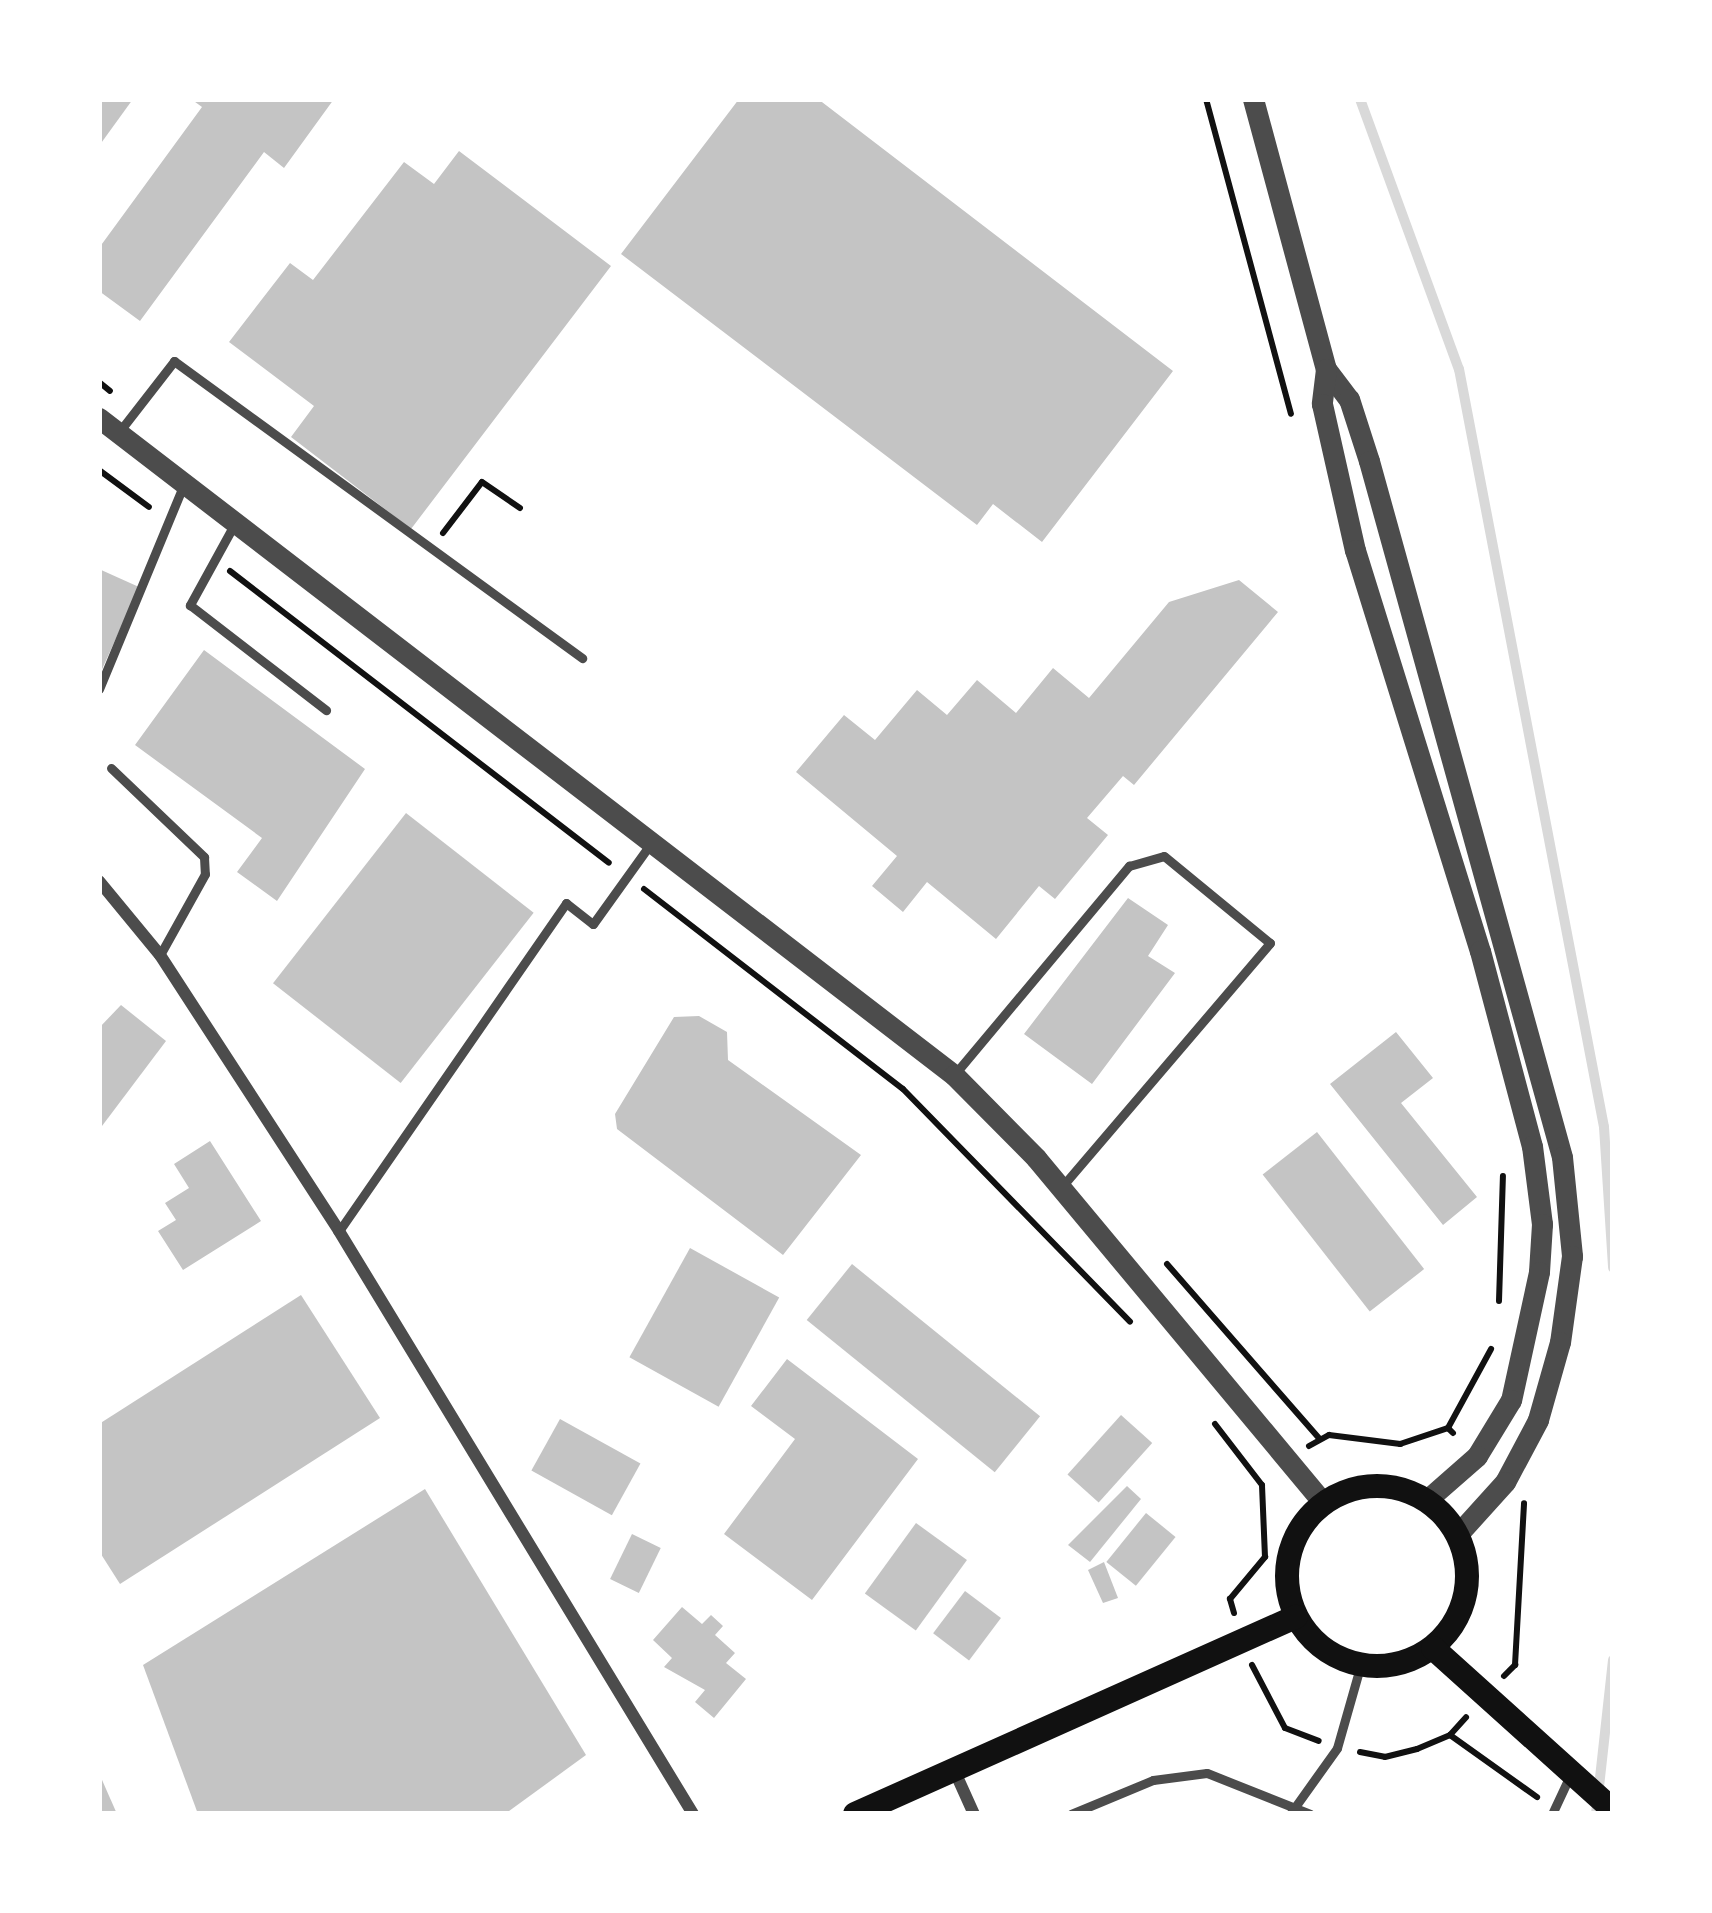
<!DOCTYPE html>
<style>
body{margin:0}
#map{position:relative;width:1712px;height:1913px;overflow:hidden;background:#fff;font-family:"Fira Sans",sans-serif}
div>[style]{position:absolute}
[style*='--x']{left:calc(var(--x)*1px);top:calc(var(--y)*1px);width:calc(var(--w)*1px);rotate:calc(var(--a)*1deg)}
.stream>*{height:10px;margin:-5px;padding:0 5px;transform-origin:5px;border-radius:5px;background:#d9d9d9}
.building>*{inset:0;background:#c4c4c4;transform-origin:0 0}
.path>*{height:6px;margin:-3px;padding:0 3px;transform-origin:3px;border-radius:3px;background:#111}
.service>*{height:9px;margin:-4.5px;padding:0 4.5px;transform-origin:4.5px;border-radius:4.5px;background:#4c4c4c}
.minor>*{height:12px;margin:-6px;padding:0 6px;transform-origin:6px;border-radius:6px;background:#4c4c4c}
.tertiary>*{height:21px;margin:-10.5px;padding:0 10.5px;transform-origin:10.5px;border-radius:10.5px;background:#4c4c4c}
.secondary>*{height:24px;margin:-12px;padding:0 12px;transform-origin:12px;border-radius:12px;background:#111}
.secondary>.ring{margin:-12px;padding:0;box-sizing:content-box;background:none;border:24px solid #111;border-radius:50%}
span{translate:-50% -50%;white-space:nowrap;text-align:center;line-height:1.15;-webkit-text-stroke:10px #fff;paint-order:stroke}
.frame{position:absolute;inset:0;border:102px solid #fff;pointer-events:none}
</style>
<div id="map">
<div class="stream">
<i style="--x:1360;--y:99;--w:288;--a:69.9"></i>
<i style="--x:1459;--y:369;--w:772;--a:79.17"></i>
<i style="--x:1604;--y:1127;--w:141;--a:86.3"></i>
<i style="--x:1596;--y:1814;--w:155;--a:-83.7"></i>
</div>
<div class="building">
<i style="clip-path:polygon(99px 99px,133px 99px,99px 146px)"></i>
<i style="clip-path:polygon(191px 99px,334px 99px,284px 168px,264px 152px,140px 321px,99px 291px,99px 248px,202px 107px)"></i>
<i style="clip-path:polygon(739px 99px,818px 99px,1173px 371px,1042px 542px,993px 504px,977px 525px,621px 254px)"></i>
<i style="clip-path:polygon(459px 151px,611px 266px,411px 529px,291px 437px,314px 406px,229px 342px,290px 263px,313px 280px,404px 162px,434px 184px)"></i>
<i style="clip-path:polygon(99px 569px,139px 587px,99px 676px)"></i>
<i style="clip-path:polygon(1239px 580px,1278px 612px,1134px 785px,1123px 776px,1087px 818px,1108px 835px,1055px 899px,1039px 886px,996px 939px,927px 882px,903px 912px,872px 886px,897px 856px,796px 772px,844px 715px,875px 740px,917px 690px,947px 715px,977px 680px,1016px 713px,1053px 668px,1089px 698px,1169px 602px)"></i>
<i style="clip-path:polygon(204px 650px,365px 769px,277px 901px,237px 872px,262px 838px,135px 745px)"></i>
<i style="left:406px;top:813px;width:162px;height:216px;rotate:38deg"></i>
<i style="clip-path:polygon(1128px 898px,1168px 925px,1148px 956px,1175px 973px,1092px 1084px,1024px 1034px)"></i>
<i style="clip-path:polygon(121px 1005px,166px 1041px,99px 1130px,99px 1028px)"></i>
<i style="clip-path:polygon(699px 1016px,727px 1032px,728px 1060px,861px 1155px,783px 1255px,617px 1129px,615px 1114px,674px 1017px)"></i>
<i style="clip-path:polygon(1396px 1032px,1433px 1078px,1401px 1103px,1477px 1197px,1443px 1225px,1330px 1084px)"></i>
<i style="left:1317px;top:1132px;width:174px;height:69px;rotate:52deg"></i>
<i style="clip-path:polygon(210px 1141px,261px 1221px,183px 1270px,158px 1231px,176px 1220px,165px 1203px,189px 1188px,174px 1164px)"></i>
<i style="left:690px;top:1248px;width:102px;height:125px;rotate:29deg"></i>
<i style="left:852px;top:1264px;width:242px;height:72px;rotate:39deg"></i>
<i style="clip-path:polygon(301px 1295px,380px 1418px,120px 1584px,99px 1551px,99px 1424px)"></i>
<i style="clip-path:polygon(787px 1359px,918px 1459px,812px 1600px,724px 1534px,795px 1439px,751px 1406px)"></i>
<i style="left:1121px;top:1415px;width:42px;height:80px;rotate:42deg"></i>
<i style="left:560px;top:1419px;width:92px;height:59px;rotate:29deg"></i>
<i style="clip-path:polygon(1127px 1486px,1141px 1499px,1090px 1562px,1068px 1545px)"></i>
<i style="clip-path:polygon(425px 1489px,586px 1755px,505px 1814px,198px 1814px,143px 1665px)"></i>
<i style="left:1146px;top:1513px;width:38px;height:63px;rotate:39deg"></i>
<i style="left:916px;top:1523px;width:63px;height:87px;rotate:36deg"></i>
<i style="left:632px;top:1534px;width:32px;height:50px;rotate:26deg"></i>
<i style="clip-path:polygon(1104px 1562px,1118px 1598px,1103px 1603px,1088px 1570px)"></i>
<i style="left:965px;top:1591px;width:45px;height:53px;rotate:37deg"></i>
<i style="clip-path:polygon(682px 1607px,702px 1624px,711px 1615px,723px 1626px,715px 1635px,735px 1653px,726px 1663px,746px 1679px,714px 1718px,695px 1702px,705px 1690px,664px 1667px,672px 1658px,653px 1640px)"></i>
<i style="clip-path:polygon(99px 1773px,117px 1814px,99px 1814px)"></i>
</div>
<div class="path">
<i style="--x:1206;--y:99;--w:326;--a:74.9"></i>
<i style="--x:99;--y:382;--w:14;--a:39"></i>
<i style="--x:99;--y:470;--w:62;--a:36.5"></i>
<i style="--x:443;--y:533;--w:64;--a:-52.6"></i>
<i style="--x:482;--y:482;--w:46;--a:34.4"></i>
<i style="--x:230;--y:571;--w:478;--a:37.6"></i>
<i style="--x:644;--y:889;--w:327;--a:37.7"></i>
<i style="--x:903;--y:1089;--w:325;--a:45.7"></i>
<i style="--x:1167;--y:1264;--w:231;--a:48.9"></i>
<i style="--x:1499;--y:1301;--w:125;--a:-88.2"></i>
<i style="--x:1215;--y:1424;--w:77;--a:52.4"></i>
<i style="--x:1453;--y:1433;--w:7;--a:-135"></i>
<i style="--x:1448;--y:1428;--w:90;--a:-61.4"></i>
<i style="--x:1309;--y:1446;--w:23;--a:-29"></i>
<i style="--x:1329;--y:1435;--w:72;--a:7.2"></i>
<i style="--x:1400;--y:1444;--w:51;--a:-18.4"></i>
<i style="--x:1234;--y:1613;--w:15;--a:-106"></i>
<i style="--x:1230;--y:1599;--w:55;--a:-50.2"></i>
<i style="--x:1265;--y:1557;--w:72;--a:-92.4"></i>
<i style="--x:1252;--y:1665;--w:71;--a:62.4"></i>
<i style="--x:1285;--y:1728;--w:36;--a:21"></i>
<i style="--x:1504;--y:1676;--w:16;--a:-45"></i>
<i style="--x:1515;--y:1665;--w:162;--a:-86.8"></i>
<i style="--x:1450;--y:1735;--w:107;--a:35.5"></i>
<i style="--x:1360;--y:1752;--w:25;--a:11"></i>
<i style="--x:1385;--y:1757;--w:33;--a:-14"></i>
<i style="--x:1417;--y:1749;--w:36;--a:-23"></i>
<i style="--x:1450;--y:1735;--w:24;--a:-48"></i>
</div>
<div class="service">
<i style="--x:119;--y:432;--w:90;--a:-52.2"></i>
<i style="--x:174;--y:361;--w:505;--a:36.05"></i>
<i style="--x:235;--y:523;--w:94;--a:118.8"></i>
<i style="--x:190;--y:605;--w:172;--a:37.7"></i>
<i style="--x:99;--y:689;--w:222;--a:-67.5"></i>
<i style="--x:111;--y:768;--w:129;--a:43.7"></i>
<i style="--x:204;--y:857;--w:17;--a:87"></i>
<i style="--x:205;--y:874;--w:93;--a:119.1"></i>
<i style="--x:954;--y:1075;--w:273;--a:-50.1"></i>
<i style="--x:1129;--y:866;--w:36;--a:-16"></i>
<i style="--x:1164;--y:856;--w:137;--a:39.4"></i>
<i style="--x:1270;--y:943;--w:322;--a:130.5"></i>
<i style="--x:339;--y:1231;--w:399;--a:-55.3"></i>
<i style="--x:566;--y:903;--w:34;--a:38"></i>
<i style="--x:593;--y:924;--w:101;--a:-54.3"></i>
<i style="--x:1071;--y:1814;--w:89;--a:-22.5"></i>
<i style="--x:1153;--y:1780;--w:54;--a:-7.4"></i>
<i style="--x:1207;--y:1773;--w:111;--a:21.7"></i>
<i style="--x:1290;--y:1814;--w:81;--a:-54.5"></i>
<i style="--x:1337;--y:1748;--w:87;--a:-74.1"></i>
<i style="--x:1552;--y:1814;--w:40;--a:-65"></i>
</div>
<div class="minor">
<i style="--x:99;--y:881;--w:96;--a:50.5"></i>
<i style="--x:160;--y:955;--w:329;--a:57"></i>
<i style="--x:339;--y:1231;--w:682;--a:58.73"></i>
<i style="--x:955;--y:1772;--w:46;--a:65.7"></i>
</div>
<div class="tertiary">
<i style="--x:1253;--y:99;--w:280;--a:74.9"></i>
<i style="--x:1326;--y:369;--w:38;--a:53"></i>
<i style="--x:1349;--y:399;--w:65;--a:72.1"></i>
<i style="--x:1369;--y:461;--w:722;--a:74.5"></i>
<i style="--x:1562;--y:1157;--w:100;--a:84.2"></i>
<i style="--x:1572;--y:1256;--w:87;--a:97.9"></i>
<i style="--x:1560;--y:1342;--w:81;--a:105.8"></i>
<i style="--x:1538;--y:1420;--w:70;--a:118"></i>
<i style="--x:1505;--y:1482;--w:70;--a:132.1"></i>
<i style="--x:1326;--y:369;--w:35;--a:97"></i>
<i style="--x:1322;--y:404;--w:150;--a:77.3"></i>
<i style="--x:1355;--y:550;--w:420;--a:72.7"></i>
<i style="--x:1480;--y:951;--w:202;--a:75.1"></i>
<i style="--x:1532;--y:1146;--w:79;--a:82.7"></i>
<i style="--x:1542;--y:1224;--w:48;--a:93.6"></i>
<i style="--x:1539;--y:1272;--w:131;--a:102.3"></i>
<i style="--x:1511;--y:1400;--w:66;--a:121.3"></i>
<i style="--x:1477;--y:1456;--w:67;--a:138.7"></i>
<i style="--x:99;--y:418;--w:1078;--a:37.54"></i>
<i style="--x:954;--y:1075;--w:117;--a:45.3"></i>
<i style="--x:1036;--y:1158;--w:449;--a:50.2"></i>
</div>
<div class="secondary">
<i class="ring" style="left:1287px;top:1486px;width:156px;height:156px"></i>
<i style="--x:1433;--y:1648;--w:242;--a:42"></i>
<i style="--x:855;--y:1814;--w:483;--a:-24.1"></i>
</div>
<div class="frame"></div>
</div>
